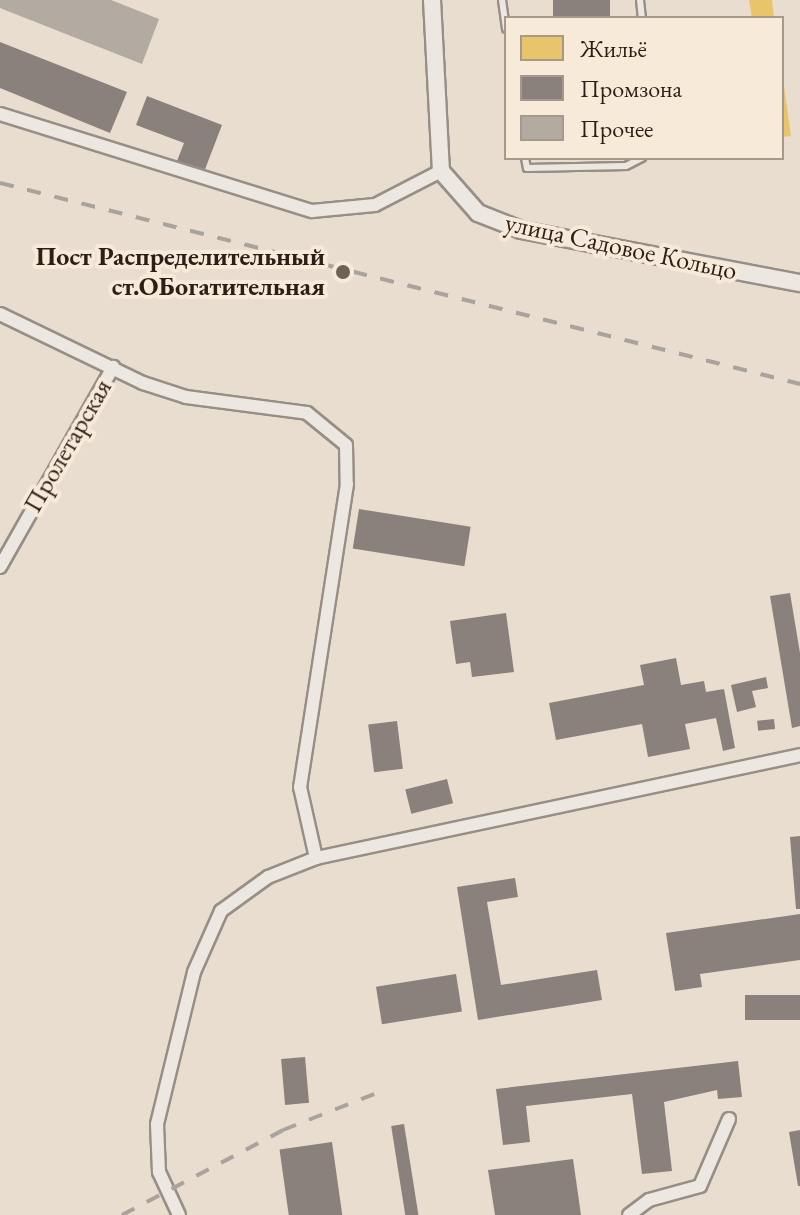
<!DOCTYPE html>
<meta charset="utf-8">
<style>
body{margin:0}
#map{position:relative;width:800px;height:1215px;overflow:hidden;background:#e8ddce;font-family:"EB Garamond",serif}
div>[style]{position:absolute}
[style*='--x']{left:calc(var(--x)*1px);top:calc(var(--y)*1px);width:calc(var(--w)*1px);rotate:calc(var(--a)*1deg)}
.homes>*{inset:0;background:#e9c46a}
.industry>*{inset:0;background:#8a817c;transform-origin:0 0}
.building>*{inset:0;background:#b3aba1}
.roads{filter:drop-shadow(2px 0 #978f86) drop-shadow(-2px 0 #978f86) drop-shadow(0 2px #978f86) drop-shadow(0 -2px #978f86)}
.service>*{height:6px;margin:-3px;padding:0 3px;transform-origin:3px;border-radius:3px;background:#ece7e0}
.minor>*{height:12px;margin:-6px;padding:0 6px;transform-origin:6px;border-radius:6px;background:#ece7e0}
.tertiary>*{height:16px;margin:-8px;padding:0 8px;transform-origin:8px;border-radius:8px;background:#ece7e0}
.rail>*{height:4px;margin-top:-2px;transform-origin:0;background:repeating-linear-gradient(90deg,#a9a39d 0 14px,transparent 0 28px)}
.dots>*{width:22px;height:22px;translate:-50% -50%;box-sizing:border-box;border:4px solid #f7ead9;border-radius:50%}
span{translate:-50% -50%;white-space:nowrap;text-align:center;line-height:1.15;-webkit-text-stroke:8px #f7ead9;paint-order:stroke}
.street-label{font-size:26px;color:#2c1f18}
.poi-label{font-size:26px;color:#2c1f18;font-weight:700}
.right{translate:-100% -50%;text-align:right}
.legend{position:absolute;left:504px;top:16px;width:280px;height:144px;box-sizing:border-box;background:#f7ead9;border:2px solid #a6998c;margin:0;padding:10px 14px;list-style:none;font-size:24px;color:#2c1f18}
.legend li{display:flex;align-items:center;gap:16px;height:40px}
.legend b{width:40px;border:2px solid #a6998c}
</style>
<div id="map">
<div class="homes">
<i style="clip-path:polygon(749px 0,772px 0,774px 18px,752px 18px)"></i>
<i style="clip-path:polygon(784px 86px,791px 136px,782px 137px,782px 87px)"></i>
</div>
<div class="industry">
<i style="left:553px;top:0;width:57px;height:18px"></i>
<i style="clip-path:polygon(0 42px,127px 92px,110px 133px,0 88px)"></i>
<i style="clip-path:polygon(147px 96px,222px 125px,204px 172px,177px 161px,184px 143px,136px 125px)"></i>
<i style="left:359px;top:509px;width:113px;height:40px;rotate:9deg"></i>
<i style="clip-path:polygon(790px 593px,800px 653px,800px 726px,792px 728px,770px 596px)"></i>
<i style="clip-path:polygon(506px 613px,514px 672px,472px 677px,470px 662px,456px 664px,450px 621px)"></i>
<i style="clip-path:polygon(676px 658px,681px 685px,704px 681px,706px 692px,724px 689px,735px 748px,723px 751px,716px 718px,685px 724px,690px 749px,648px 757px,642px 724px,556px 740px,549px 703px,644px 685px,640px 665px)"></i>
<i style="clip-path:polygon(766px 677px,768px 688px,752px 691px,756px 707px,737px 712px,731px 685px)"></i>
<i style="left:774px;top:719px;width:10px;height:17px;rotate:84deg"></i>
<i style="left:397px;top:721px;width:48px;height:29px;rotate:83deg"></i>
<i style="left:447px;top:779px;width:25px;height:43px;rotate:76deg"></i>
<i style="clip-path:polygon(800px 836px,800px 909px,796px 909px,790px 837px)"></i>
<i style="clip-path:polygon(515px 878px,518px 897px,487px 902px,501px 985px,597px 970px,602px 1000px,478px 1020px,457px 887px)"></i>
<i style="clip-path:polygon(800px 914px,800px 960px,700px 974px,702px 987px,675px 991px,666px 933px)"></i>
<i style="left:456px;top:974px;width:38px;height:81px;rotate:81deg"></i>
<i style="left:800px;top:995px;width:25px;height:55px;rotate:90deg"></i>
<i style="left:305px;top:1057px;width:46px;height:24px;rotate:85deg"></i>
<i style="clip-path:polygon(738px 1061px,742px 1097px,718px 1099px,717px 1090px,664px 1102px,672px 1171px,642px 1174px,632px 1094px,526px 1106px,530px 1142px,503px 1145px,496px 1089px)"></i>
<i style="left:404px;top:1124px;width:92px;height:13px;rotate:81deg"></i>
<i style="clip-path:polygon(800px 1130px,800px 1186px,798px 1186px,789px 1132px)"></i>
<i style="left:332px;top:1142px;width:74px;height:53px;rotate:82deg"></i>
<i style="clip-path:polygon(573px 1159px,581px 1215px,495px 1215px,488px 1170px)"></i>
</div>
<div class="building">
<i style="clip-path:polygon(0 0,111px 0,159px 19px,142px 64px,0 8px)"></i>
</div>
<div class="roads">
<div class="service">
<i style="--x:502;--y:0;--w:29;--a:82"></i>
<i style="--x:640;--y:0;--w:18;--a:84"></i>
<i style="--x:525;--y:158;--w:10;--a:79"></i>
<i style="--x:527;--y:168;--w:99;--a:-1.2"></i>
<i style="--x:626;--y:166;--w:18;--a:-27"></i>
</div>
<div class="minor">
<i style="--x:0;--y:114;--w:327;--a:17.3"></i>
<i style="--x:312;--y:211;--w:63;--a:-5.4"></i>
<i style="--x:375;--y:205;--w:74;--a:-27.3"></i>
<i style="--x:0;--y:314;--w:159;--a:25.8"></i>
<i style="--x:143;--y:383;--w:45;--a:18"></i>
<i style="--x:186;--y:397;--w:122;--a:7.5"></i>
<i style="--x:307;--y:413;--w:50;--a:39.4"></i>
<i style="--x:346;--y:445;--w:39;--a:89"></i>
<i style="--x:347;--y:484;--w:307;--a:98.8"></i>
<i style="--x:300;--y:787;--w:73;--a:77.3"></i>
<i style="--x:0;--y:567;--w:230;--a:-60.5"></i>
<i style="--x:179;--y:1215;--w:47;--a:-114.9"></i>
<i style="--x:159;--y:1172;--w:48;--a:-92.4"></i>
<i style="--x:157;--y:1124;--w:156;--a:-76.3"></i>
<i style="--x:194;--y:972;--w:67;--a:-66.1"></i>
<i style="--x:221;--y:911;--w:58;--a:-35.9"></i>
<i style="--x:268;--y:877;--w:52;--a:-21.6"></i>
<i style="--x:316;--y:858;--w:495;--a:-12"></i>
<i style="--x:629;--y:1215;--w:25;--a:-37"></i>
<i style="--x:649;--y:1200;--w:53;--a:-15.4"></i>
<i style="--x:700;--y:1186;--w:73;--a:-66.6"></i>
</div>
<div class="tertiary">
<i style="--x:432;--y:0;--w:171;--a:87"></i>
<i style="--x:441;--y:171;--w:56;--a:48.6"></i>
<i style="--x:478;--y:213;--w:46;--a:21.6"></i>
<i style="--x:521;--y:230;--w:284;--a:10.8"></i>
</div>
</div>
<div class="rail">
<i style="--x:0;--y:183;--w:825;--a:14.1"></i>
<i style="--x:122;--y:1215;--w:182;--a:-27.8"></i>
<i style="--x:283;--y:1130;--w:112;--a:-21.5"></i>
</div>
<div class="dots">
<i style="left:343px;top:272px;background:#6e6258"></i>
</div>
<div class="street-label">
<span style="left:621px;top:247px;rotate:12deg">улица Садовое Кольцо</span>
<span style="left:68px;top:446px;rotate:-60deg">Пролетарская</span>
</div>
<div class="poi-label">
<span class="right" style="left:325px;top:272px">Пост Распределительный<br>ст.ОБогатительная</span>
</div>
<ul class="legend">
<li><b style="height:22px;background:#e9c46a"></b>Жильё</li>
<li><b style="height:22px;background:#8a817c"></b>Промзона</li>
<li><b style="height:22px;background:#b3aba1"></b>Прочее</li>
</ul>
</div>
